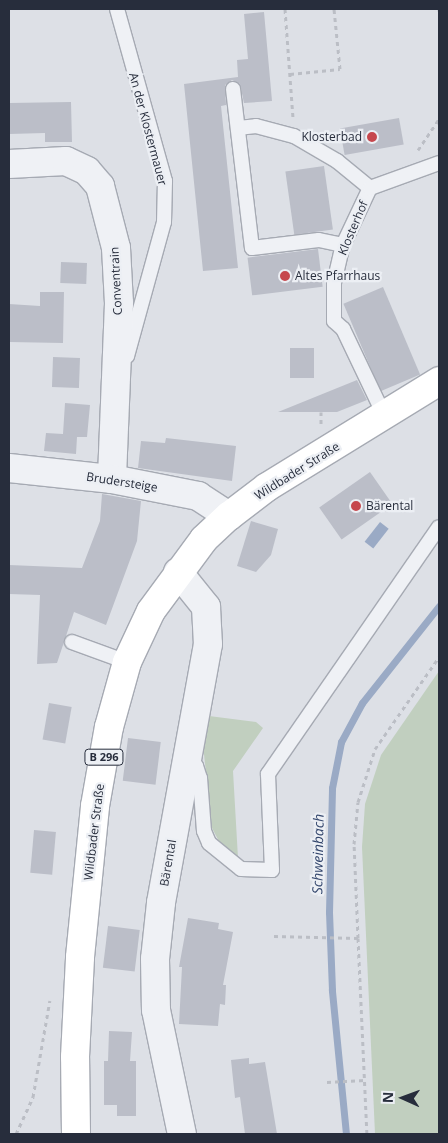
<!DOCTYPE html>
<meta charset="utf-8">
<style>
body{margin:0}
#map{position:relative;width:448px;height:1143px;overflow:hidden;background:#dde0e6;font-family:"Open Sans",sans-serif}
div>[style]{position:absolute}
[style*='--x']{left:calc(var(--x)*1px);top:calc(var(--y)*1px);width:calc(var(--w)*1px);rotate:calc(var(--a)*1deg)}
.green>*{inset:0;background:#c1cfbf}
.water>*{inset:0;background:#9aaac5;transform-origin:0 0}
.stream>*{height:7px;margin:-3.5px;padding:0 3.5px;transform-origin:3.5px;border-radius:3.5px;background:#9aaac5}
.building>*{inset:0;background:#bbbec8;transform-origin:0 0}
.path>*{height:3px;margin-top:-1.5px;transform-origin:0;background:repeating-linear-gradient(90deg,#bbbec5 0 4px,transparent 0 8px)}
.roads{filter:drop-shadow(1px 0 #a6aab3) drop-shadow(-1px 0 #a6aab3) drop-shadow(0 1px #a6aab3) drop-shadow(0 -1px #a6aab3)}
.lane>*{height:14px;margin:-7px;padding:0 7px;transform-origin:7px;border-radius:7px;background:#eff1f5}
.street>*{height:28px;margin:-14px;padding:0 14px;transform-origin:14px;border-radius:14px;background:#eff1f5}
.primary>*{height:28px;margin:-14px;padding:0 14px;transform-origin:14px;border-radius:14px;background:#fff}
.dots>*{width:14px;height:14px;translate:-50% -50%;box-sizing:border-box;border:2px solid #eceff4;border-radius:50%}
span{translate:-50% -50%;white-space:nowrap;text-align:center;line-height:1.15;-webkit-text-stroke:4.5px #eceff4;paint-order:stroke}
.shield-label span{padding:1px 4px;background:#eceff4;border:1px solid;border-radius:4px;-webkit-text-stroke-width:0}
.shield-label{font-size:11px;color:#272d3c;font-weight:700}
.street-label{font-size:12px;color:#272d3c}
.poi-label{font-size:12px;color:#272d3c}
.right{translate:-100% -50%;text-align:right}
.left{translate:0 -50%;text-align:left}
.water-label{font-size:14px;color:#34476d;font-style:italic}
.frame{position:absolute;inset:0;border:10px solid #272d3c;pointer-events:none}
.north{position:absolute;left:378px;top:1073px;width:50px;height:50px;-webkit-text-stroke:4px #eceff4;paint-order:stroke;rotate:272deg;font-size:14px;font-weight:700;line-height:20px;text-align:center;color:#272d3c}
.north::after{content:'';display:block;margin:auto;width:18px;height:22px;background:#272d3c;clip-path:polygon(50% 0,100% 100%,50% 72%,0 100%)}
</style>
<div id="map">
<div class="green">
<i style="clip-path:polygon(439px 671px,439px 1134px,375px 1134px,362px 847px,365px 804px,381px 755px)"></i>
<i style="clip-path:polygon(209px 716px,256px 722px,263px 728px,233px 771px,238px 858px,223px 849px,212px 828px,203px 745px)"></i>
</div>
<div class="water">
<i style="left:380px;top:522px;width:11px;height:25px;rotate:38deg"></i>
</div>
<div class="stream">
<i style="--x:346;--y:1134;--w:145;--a:-95.6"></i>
<i style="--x:332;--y:990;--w:78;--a:-92.2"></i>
<i style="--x:329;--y:912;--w:124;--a:-88.6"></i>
<i style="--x:332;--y:788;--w:47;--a:-78.9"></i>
<i style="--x:341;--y:742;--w:44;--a:-61.7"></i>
<i style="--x:362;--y:703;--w:124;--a:-51.6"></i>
</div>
<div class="building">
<i style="clip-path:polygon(264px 12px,272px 101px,244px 103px,240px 84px,232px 80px,225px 85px,226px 105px,221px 106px,238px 268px,203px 271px,184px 84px,238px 77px,237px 60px,248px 59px,244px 14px)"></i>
<i style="clip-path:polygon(71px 102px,72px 142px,45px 142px,45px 133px,9px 134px,9px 103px)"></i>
<i style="left:399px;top:118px;width:27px;height:60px;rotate:80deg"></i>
<i style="left:324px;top:166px;width:64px;height:39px;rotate:82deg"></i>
<i style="left:318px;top:249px;width:38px;height:71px;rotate:83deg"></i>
<i style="left:61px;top:262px;width:26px;height:21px;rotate:2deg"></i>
<i style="left:383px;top:287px;width:95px;height:43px;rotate:67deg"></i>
<i style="clip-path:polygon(40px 292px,64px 292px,63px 343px,9px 342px,9px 304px,40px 306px)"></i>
<i style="left:290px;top:348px;width:24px;height:30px"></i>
<i style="left:80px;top:358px;width:30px;height:27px;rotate:92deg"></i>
<i style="clip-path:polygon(357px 380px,367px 400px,337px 412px,278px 412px)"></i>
<i style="clip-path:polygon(65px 403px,90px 405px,87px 437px,77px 437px,76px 454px,44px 451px,46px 433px,63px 434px)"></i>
<i style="clip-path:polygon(166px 438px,236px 446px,232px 481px,138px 468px,141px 441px,165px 443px)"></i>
<i style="left:370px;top:472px;width:39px;height:62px;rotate:55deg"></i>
<i style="clip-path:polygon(102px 494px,141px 501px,137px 541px,106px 625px,74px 612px,57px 663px,37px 664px,40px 595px,9px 594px,9px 565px,82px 568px,100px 521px)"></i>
<i style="clip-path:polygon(251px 521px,278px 529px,271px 555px,256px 572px,237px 566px)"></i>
<i style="left:49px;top:703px;width:23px;height:37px;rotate:10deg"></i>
<i style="left:128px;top:738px;width:33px;height:43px;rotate:7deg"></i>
<i style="left:34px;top:830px;width:22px;height:43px;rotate:5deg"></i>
<i style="clip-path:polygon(188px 918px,219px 923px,218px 929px,233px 932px,223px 985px,226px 985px,225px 1005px,220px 1004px,218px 1026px,179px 1024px,182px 967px,179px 967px)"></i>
<i style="left:108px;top:926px;width:32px;height:42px;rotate:7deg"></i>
<i style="clip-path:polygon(109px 1031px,132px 1032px,130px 1061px,136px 1061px,136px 1116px,117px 1116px,117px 1105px,104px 1105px,104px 1061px,108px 1061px)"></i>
<i style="clip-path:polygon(249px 1058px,249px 1064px,265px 1062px,277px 1134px,245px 1134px,240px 1097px,235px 1098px,231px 1060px)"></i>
</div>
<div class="path">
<i style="--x:285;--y:9;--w:109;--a:85.8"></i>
<i style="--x:439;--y:9;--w:2;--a:90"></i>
<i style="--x:290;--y:74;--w:50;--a:-5.7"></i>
<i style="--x:340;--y:69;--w:60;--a:-95.7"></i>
<i style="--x:418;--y:150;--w:37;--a:-56"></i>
<i style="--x:321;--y:412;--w:12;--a:90"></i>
<i style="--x:274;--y:936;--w:84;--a:1.4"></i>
<i style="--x:358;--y:938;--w:196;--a:87.4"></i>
<i style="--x:358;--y:938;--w:94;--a:-92.4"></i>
<i style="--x:354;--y:844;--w:42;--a:-84.6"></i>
<i style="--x:358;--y:802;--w:56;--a:-72.2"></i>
<i style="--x:375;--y:749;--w:112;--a:-55.2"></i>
<i style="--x:327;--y:1082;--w:38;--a:-3"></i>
<i style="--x:16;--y:1134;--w:41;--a:-65.3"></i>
<i style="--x:33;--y:1097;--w:98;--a:-80.1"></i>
</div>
<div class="roads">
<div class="lane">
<i style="--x:117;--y:9;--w:179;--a:74.4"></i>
<i style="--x:165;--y:181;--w:41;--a:91.4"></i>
<i style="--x:164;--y:222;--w:139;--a:105.4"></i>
<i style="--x:127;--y:356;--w:3;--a:162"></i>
<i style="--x:233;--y:89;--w:160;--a:83.2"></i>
<i style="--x:252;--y:248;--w:67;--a:-6.8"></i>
<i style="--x:319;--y:240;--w:25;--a:12"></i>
<i style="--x:238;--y:128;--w:18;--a:-6"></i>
<i style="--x:256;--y:126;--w:39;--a:15"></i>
<i style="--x:294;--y:136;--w:50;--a:30.2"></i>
<i style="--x:337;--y:161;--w:43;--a:39.3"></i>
<i style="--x:385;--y:417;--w:98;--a:-115.5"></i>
<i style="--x:343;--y:329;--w:12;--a:-138"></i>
<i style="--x:334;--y:321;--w:38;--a:-90"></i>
<i style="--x:334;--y:283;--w:39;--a:-77"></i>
<i style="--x:343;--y:245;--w:63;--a:-64.7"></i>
<i style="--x:370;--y:188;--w:73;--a:-19.9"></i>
<i style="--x:72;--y:642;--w:59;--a:20"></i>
<i style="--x:187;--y:760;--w:11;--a:34"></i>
<i style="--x:196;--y:766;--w:13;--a:72"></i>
<i style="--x:200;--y:778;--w:53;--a:85.7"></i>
<i style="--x:204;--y:831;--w:13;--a:67"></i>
<i style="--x:209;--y:843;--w:41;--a:39.1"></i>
<i style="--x:241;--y:869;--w:31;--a:2"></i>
<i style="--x:272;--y:870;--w:96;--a:-92.4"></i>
<i style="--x:268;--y:774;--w:300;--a:-55.3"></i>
</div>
<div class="street">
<i style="--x:9;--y:164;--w:57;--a:-3"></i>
<i style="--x:66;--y:161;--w:23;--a:25"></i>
<i style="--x:87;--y:171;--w:20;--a:49"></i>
<i style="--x:100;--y:186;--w:64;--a:75.5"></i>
<i style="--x:116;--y:248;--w:55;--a:86.9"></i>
<i style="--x:119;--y:303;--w:176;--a:92.3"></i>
<i style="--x:9;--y:468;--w:104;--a:6.1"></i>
<i style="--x:112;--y:479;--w:88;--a:11.2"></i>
<i style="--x:198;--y:496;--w:37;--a:33"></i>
<i style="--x:178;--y:572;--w:45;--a:51.3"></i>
<i style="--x:206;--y:607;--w:37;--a:87"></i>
<i style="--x:208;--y:644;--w:263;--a:100.3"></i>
<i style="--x:161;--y:903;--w:56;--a:96.1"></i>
<i style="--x:155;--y:959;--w:51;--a:88.9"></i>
<i style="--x:156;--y:1010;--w:127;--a:78.2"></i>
</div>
<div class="primary">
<i style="--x:76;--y:1134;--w:77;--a:-90.7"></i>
<i style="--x:75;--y:1057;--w:100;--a:-87.1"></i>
<i style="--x:80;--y:957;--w:152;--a:-84.3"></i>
<i style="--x:95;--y:806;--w:80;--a:-80"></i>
<i style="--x:109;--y:727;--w:67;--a:-74.5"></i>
<i style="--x:127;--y:662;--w:56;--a:-64.8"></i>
<i style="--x:151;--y:611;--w:89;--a:-53.6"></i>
<i style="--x:204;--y:539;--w:34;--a:-43"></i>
<i style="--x:229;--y:516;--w:48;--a:-37.3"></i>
<i style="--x:267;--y:487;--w:202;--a:-31.6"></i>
</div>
</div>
<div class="dots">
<i style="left:372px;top:137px;background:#c6474d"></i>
<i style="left:285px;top:276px;background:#c6474d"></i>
<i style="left:356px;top:506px;background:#c6474d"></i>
</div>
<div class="shield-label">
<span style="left:104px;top:757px">B 296</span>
</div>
<div class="street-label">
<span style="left:148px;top:129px;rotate:75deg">An der Klostermauer</span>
<span style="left:353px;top:228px;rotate:-67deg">Klosterhof</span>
<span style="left:116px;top:281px;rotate:-93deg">Conventrain</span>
<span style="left:297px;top:471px;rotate:-32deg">Wildbader Straße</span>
<span style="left:122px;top:482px;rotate:9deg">Brudersteige</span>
<span style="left:94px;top:832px;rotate:-83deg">Wildbader Straße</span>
<span style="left:168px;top:863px;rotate:-80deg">Bärental</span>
</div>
<div class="poi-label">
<span class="right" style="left:362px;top:137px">Klosterbad</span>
<span class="left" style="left:295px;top:276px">Altes Pfarrhaus</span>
<span class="left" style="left:366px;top:506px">Bärental</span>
</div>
<div class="water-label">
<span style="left:318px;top:854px;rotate:-89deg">Schweinbach</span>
</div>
<div class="frame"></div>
<div class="north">N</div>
</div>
